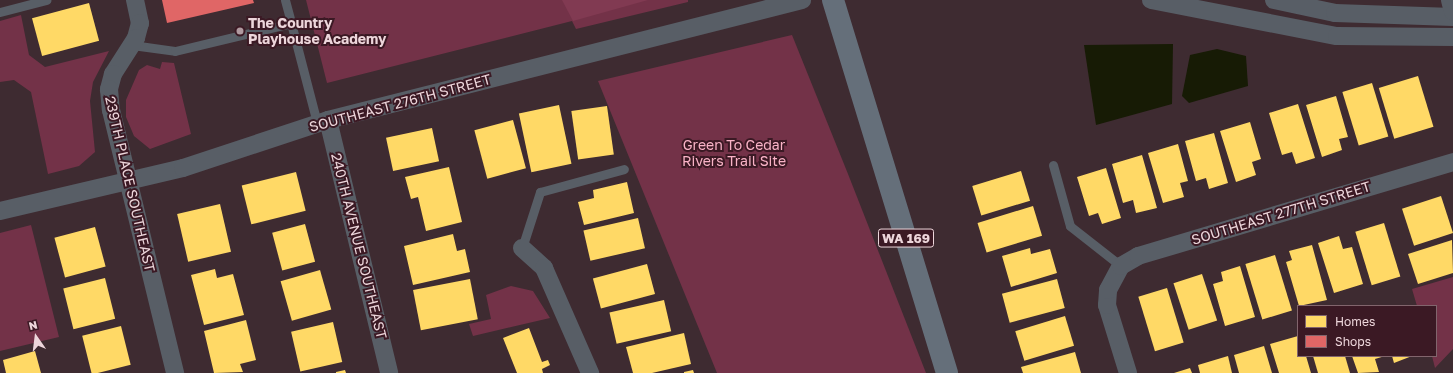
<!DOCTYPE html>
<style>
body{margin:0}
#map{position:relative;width:1453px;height:373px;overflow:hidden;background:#3e2b31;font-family:"Golos Text",sans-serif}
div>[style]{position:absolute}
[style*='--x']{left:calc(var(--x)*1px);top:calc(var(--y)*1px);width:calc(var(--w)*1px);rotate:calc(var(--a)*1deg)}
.green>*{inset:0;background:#733248}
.forest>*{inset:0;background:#813a52}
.water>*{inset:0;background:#171b05}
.homes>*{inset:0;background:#ffd966;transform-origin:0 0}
.shops>*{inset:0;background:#e06666}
.service>*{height:9px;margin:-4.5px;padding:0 4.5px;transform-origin:4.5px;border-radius:4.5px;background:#585e66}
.minor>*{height:18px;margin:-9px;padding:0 9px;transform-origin:9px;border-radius:9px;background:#585e66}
.primary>*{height:22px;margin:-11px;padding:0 11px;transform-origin:11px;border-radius:11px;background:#656f7a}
.dots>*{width:11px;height:11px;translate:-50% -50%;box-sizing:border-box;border:2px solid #3b1924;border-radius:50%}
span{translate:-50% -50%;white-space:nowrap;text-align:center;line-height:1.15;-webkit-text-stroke:4px #3b1924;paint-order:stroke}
.shield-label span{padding:1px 3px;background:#3b1924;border:1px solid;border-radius:3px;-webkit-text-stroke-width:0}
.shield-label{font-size:13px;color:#edd6db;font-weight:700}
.poi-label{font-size:14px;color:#edd6db;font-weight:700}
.left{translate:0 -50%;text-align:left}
.street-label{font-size:14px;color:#edd6db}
.park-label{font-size:14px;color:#fab3c7}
.legend{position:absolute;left:1297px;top:305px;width:140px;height:52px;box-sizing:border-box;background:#3b1924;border:1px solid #82656d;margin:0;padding:5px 7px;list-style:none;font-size:12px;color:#edd6db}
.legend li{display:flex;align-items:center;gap:8px;height:20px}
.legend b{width:20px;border:1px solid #82656d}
.north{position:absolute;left:16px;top:317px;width:40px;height:40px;-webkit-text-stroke:3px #3b1924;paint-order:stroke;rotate:346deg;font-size:11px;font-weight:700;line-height:16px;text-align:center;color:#edd6db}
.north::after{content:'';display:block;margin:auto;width:14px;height:18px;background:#edd6db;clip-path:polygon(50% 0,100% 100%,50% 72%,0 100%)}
</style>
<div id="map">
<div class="green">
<i style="clip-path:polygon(306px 0,688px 0,688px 2px,576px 29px,572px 21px,327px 83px)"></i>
<i style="clip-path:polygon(21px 15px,29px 55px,45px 67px,109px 51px,93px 82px,90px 101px,95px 152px,79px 166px,48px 174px,31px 92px,14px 80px,0 82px,0 21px)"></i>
<i style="clip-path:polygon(792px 35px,848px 174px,926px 373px,717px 373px,598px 81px)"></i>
<i style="clip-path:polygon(162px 62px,174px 63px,191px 134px,150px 149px,134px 136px,126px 117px,126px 100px,139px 70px,147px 65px,160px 69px)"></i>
<i style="clip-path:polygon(31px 225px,59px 337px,0 351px,0 233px)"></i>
<i style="clip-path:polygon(1453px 277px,1453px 349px,1435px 368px,1432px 356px,1436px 356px,1436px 306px,1417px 306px,1412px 289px)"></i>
<i style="clip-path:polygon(511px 286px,533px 291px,550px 318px,473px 336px,469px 324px,491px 319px,486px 295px)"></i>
</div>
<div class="forest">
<i style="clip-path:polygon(562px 0,648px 0,573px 21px)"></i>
</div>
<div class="water">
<i style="clip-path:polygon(1173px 44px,1172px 104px,1096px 125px,1084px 45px)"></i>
<i style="clip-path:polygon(1217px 49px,1246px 56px,1248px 86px,1189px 103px,1182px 96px,1190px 55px)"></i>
</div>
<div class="homes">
<i style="left:89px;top:3px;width:39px;height:59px;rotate:75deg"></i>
<i style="left:1418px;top:76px;width:53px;height:41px;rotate:73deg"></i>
<i style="left:1372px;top:83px;width:56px;height:31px;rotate:73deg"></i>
<i style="clip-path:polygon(1336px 96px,1348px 137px,1339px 139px,1342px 150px,1322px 157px,1306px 105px)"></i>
<i style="clip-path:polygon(1298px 104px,1315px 158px,1296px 164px,1292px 152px,1282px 155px,1269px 113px)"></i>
<i style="left:559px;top:105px;width:60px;height:41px;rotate:78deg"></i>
<i style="left:607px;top:106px;width:49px;height:36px;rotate:82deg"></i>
<i style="left:513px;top:120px;width:50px;height:40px;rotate:75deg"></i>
<i style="clip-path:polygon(1250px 122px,1261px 159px,1252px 162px,1256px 175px,1236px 182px,1220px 131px)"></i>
<i style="left:432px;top:128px;width:34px;height:47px;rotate:78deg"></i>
<i style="clip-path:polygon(1214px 133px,1228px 183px,1209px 189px,1206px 178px,1196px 181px,1185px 141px)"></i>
<i style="clip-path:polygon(1178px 144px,1188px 181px,1180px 183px,1184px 197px,1163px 203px,1148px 153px)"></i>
<i style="clip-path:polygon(1142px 155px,1157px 208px,1136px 213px,1133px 200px,1123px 203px,1112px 164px)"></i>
<i style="clip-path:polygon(449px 167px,462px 222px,426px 231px,418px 197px,411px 199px,405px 177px)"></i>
<i style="clip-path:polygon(1106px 168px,1121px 218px,1102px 224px,1098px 213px,1089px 216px,1077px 177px)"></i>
<i style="left:1021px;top:171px;width:31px;height:51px;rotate:73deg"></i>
<i style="left:296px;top:172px;width:40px;height:56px;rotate:76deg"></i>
<i style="clip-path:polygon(627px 182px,634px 213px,584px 225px,578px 202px,594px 198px,593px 190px)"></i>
<i style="left:1441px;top:196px;width:39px;height:41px;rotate:72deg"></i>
<i style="left:220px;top:204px;width:49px;height:44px;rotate:77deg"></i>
<i style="left:1033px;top:206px;width:31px;height:58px;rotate:73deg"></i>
<i style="left:638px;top:218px;width:31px;height:56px;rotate:77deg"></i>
<i style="left:1384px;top:223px;width:56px;height:30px;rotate:73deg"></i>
<i style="left:305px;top:224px;width:39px;height:34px;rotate:75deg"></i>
<i style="left:95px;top:227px;width:41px;height:42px;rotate:75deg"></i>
<i style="clip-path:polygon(453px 234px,457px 251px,465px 249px,470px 272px,413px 285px,404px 246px)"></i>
<i style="clip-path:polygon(1339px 236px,1343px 249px,1352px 247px,1363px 284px,1334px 293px,1318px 243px)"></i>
<i style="clip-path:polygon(1452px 240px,1453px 273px,1418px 284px,1408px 254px)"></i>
<i style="clip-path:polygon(1312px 245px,1327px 300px,1299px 306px,1286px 262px,1292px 260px,1289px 251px)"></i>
<i style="clip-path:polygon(1030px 248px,1031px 254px,1050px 249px,1057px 273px,1011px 287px,1002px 256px)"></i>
<i style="left:1275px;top:255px;width:58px;height:31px;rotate:73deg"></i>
<i style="left:647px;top:264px;width:31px;height:56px;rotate:75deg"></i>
<i style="clip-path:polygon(1240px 266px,1255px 317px,1225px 326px,1213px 284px,1223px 281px,1221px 272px)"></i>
<i style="clip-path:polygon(215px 269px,217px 278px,233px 274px,244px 315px,204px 325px,191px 275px)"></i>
<i style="left:320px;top:270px;width:41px;height:41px;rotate:74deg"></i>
<i style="left:1202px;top:274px;width:49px;height:30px;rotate:72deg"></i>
<i style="left:105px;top:278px;width:42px;height:43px;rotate:76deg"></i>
<i style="left:470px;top:279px;width:41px;height:58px;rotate:79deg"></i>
<i style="left:1057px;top:279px;width:30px;height:57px;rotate:75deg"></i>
<i style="left:1167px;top:288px;width:57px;height:30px;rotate:73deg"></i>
<i style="left:664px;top:300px;width:32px;height:56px;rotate:77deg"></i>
<i style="left:1065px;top:316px;width:31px;height:52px;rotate:73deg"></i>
<i style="clip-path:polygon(246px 320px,256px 360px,240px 364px,243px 372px,214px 373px,204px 331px)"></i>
<i style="left:333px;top:322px;width:41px;height:43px;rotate:77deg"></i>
<i style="left:121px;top:326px;width:40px;height:40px;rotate:76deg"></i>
<i style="clip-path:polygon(529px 328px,542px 362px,548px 360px,550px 365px,542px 369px,543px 373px,517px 373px,503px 338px)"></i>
<i style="clip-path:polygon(684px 333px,691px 364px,652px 373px,633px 373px,626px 347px)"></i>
<i style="clip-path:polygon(1298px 336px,1298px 356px,1306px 356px,1311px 373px,1279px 373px,1270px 344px)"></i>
<i style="clip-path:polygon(1264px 346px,1272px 373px,1239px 373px,1234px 355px)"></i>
<i style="clip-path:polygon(35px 351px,41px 373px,6px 373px,3px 360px)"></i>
<i style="clip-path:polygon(1075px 352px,1081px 373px,1023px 373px,1021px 367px)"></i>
<i style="clip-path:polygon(1228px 356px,1232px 373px,1200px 373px,1198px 365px)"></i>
<i style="clip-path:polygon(1313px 356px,1345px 356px,1350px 373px,1318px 373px)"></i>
<i style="clip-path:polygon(1352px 356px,1385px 356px,1375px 359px,1379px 372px,1358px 373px)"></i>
<i style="clip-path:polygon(1392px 356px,1412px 356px,1394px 363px)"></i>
<i style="clip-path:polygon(1190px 368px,1192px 373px,1174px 373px)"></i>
<i style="clip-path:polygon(345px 370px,346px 373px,336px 373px,336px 372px)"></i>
<i style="clip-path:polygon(693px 370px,694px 373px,684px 373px,684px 372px)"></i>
</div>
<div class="shops">
<i style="clip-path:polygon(162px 0,253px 0,254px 3px,167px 23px)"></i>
</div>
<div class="service">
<i style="--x:285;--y:0;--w:24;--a:75"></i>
<i style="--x:0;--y:12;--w:48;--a:-14.6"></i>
<i style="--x:132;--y:45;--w:43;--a:7.9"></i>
<i style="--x:175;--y:51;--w:119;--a:-13.6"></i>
<i style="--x:291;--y:23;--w:103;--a:75.4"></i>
<i style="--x:1053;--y:165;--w:63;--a:74.4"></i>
<i style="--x:1070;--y:226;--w:65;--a:38.1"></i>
<i style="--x:522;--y:248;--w:59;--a:-72.2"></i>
<i style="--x:540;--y:192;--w:87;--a:-15.3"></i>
</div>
<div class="minor">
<i style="--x:135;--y:0;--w:24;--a:78"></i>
<i style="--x:140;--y:23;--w:16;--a:105"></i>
<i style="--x:136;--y:38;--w:43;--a:122.6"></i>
<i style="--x:113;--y:74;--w:16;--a:105"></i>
<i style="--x:109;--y:89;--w:21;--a:85"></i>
<i style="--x:111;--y:110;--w:271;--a:76.3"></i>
<i style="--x:1151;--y:0;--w:189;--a:11"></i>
<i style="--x:1337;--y:36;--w:116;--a:0.5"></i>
<i style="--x:1274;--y:0;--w:62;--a:12"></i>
<i style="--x:1335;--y:13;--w:118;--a:1.9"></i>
<i style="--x:1450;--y:0;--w:12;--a:76"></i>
<i style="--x:328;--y:120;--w:260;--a:76.4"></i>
<i style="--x:0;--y:211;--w:188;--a:-13.2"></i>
<i style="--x:183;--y:168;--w:153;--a:-18.3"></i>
<i style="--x:328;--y:120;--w:489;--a:-14.2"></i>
<i style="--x:522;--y:248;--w:30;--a:42"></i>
<i style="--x:544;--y:268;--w:115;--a:66.3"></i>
<i style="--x:1128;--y:373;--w:71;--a:-107.2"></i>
<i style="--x:1107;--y:305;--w:15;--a:-86"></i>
<i style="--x:1108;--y:290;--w:27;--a:-62"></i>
<i style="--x:1121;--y:266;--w:20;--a:-30"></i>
<i style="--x:1138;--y:256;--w:329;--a:-16.6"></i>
</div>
<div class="primary">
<i style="--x:833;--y:0;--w:390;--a:73"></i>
</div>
<div class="dots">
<i style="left:240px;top:31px;background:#b09aa0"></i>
</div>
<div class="shield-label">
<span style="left:906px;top:238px">WA 169</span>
</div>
<div class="poi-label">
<span class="left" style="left:248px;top:31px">The Country<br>Playhouse Academy</span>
</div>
<div class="street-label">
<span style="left:400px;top:103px;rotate:-15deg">SOUTHEAST 276TH STREET</span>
<span style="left:130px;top:184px;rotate:77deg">239TH PLACE SOUTHEAST</span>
<span style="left:1281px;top:213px;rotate:-17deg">SOUTHEAST 277TH STREET</span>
<span style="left:359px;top:246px;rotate:76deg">240TH AVENUE SOUTHEAST</span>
</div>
<div class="park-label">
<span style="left:734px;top:153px">Green To Cedar<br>Rivers Trail Site</span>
</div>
<ul class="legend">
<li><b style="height:11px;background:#ffd966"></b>Homes</li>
<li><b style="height:11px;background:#e06666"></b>Shops</li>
</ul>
<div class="north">N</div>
</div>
